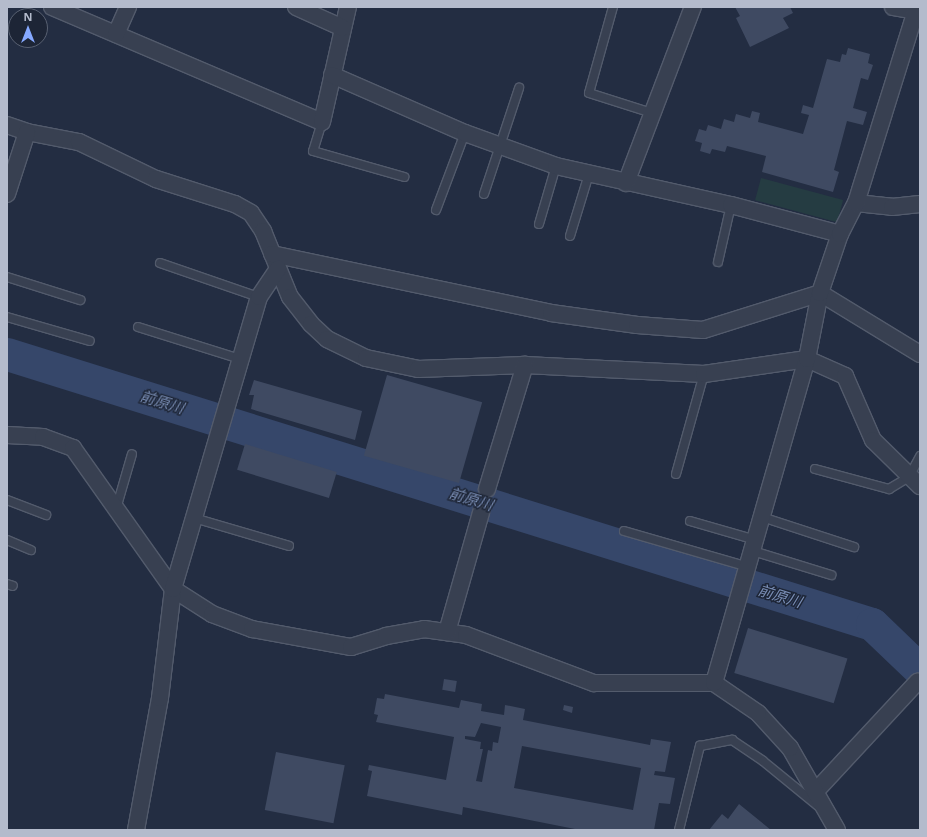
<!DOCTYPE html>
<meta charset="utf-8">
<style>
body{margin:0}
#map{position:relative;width:927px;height:837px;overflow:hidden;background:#232d42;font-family:"Noto Sans","Noto Sans JP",sans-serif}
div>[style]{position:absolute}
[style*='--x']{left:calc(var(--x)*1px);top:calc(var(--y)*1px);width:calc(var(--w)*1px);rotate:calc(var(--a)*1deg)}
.green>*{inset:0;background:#253c42;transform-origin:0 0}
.river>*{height:33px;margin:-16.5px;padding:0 16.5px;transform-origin:16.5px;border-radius:16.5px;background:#36476a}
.building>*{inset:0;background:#3f4a62;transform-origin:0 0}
.roads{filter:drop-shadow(1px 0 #535b6c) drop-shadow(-1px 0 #535b6c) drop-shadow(0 1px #535b6c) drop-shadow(0 -1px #535b6c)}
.service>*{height:8px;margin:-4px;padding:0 4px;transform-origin:4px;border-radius:4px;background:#384051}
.minor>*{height:16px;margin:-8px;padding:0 8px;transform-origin:8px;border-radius:8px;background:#384051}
span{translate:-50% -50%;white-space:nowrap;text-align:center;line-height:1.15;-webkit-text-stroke:3px #1d2536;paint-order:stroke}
.water-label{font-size:15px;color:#7a8eb5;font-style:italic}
.frame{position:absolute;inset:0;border:8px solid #b4bbcc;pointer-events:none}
.north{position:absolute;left:8px;top:8px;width:40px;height:40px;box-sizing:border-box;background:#1d2536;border:1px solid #596172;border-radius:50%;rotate:0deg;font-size:11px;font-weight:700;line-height:16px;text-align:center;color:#b4bbcc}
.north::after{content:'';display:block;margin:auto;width:14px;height:18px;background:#86a9ff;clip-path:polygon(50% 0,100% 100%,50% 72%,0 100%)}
</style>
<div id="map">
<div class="green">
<i style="left:761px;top:178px;width:85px;height:23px;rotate:15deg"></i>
</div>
<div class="river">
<i style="--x:7;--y:354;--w:906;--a:17.34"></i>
<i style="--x:872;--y:624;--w:66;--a:43.8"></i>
</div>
<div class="building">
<i style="clip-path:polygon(735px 7px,790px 7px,793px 13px,783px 18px,789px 28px,750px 47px,736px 18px,740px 16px)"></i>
<i style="clip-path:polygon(848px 48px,870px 54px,868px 63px,873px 65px,868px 80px,861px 78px,853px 108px,867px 112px,863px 125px,847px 121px,834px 170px,839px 172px,833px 192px,762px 172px,766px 156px,727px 146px,725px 152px,712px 149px,710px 154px,700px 151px,702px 143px,695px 141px,699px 129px,706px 131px,708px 125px,721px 129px,724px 119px,734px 122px,736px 114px,750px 118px,752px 111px,760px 113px,758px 122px,803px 134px,809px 115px,801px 113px,803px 105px,813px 108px,827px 59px,840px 62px,842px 54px,846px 55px)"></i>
<i style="left:387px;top:375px;width:99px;height:84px;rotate:16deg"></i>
<i style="clip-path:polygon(254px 380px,362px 411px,355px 440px,251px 409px,254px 395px,249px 395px)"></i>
<i style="left:245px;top:444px;width:96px;height:27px;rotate:17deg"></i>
<i style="left:748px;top:628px;width:104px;height:47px;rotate:17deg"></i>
<i style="left:444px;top:679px;width:13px;height:11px;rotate:9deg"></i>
<i style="clip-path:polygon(evenodd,385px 694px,459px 708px,461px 700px,482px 704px,481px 711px,504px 715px,505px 705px,525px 709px,523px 720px,650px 745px,651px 739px,671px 742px,665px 772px,655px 771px,654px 775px,675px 778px,670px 804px,659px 803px,654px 830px,580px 830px,463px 807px,462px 815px,367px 796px,372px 771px,368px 770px,369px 765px,446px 780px,454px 737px,376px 722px,378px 715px,374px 714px,377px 698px,384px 699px,385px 694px,481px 723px,501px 727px,498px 743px,493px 742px,492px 751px,488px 750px,482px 782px,476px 781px,483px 749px,480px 749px,481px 742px,465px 739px,465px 736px,475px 737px,481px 723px,385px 694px,522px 746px,641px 768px,633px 810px,514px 788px,522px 746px)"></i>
<i style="clip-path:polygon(564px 705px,573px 707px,572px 713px,563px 710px)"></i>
<i style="left:276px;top:752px;width:70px;height:59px;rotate:11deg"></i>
<i style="clip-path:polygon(739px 804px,771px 830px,709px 830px,722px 814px,728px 819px)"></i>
</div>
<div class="roads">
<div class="service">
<i style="--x:613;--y:7;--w:89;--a:105.6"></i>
<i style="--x:589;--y:93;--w:66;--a:17.6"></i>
<i style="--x:322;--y:122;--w:30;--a:107"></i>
<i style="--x:313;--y:151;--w:95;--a:15.9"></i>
<i style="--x:484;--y:194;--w:112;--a:-71.7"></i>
<i style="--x:436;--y:210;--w:82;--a:-69.4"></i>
<i style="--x:539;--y:224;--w:60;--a:-73.7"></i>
<i style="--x:570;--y:236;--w:65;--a:-73"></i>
<i style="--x:718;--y:262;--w:58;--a:-77.2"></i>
<i style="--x:160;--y:263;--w:105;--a:19"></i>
<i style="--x:7;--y:277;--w:77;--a:17.5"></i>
<i style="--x:7;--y:317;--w:86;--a:16.1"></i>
<i style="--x:138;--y:327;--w:107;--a:17.4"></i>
<i style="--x:815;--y:469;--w:77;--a:15.1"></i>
<i style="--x:889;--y:489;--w:23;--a:-31"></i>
<i style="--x:909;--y:477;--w:24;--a:-62"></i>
<i style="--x:676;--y:474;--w:104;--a:-74.4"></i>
<i style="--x:7;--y:500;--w:42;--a:21"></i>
<i style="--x:116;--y:509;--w:57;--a:-73.8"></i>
<i style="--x:762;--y:517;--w:97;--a:18.1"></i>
<i style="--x:194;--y:518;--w:99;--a:16.4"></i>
<i style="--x:690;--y:521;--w:69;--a:16.1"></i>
<i style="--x:624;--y:531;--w:130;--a:16.1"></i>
<i style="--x:7;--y:540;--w:26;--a:23"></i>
<i style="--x:753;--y:551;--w:82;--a:17.1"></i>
<i style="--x:7;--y:584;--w:6;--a:18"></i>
<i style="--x:679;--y:830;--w:87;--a:-76"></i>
<i style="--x:700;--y:746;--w:33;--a:-11"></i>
<i style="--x:732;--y:740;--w:37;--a:34"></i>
<i style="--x:763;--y:761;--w:71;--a:39.3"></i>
</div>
<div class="minor">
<i style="--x:52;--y:7;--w:293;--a:23.1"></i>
<i style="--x:322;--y:122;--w:118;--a:-77.3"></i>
<i style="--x:296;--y:7;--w:51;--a:24.1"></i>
<i style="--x:893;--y:7;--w:22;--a:10"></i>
<i style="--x:116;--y:34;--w:30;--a:-66"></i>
<i style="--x:332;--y:75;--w:145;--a:23.6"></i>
<i style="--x:465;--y:133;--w:97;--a:19.9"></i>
<i style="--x:556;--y:166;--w:179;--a:12.6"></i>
<i style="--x:731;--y:205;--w:113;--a:14.9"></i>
<i style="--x:7;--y:125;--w:21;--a:19"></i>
<i style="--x:27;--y:132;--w:53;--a:10.9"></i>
<i style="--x:79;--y:142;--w:85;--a:25.7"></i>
<i style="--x:156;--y:179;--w:83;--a:17.6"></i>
<i style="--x:235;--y:204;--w:18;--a:29"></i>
<i style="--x:251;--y:213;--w:22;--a:56"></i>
<i style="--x:263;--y:231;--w:71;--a:67.8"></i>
<i style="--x:290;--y:297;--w:34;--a:52"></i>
<i style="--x:311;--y:324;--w:22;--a:43"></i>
<i style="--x:327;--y:339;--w:43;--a:26"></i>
<i style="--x:366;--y:358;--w:53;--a:11.9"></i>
<i style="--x:418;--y:369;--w:107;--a:-2.1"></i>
<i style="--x:525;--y:365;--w:179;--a:2.9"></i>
<i style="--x:704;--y:374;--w:104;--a:-8.3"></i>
<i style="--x:807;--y:359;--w:42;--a:24.1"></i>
<i style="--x:845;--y:376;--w:70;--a:66.4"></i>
<i style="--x:873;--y:440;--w:66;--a:44.4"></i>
<i style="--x:626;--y:183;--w:188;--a:-69.2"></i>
<i style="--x:7;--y:194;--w:65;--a:-72.1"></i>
<i style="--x:856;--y:203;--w:36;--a:6"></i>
<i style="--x:892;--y:207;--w:28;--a:-6"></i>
<i style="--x:272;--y:254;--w:285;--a:11.9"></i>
<i style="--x:551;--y:313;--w:87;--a:7.9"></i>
<i style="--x:637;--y:325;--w:66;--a:4.3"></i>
<i style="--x:703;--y:330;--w:123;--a:-17.5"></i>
<i style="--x:820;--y:293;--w:117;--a:31.4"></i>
<i style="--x:7;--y:435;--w:36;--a:3"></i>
<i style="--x:43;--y:437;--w:32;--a:20"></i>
<i style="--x:73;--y:448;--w:173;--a:54.7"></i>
<i style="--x:173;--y:589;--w:46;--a:32.7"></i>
<i style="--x:212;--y:614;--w:43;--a:20.6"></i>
<i style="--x:252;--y:629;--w:101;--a:10.3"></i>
<i style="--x:351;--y:647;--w:37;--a:-17"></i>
<i style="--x:386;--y:636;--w:39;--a:-10"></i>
<i style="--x:424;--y:629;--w:42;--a:8.1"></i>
<i style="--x:466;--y:635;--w:137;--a:20.6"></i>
<i style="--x:594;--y:683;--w:120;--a:0"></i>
<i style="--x:487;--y:489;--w:130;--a:-73"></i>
<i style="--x:447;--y:632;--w:124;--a:-74.1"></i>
<i style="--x:815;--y:792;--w:151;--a:-47.1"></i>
<i style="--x:136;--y:830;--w:134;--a:-79.7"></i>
<i style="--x:160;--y:698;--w:110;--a:-83.2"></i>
<i style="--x:173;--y:589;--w:304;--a:-73.6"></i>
<i style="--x:259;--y:297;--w:34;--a:-56"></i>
<i style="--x:837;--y:830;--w:95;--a:-119.8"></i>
<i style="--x:790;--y:748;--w:47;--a:-132.4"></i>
<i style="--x:758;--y:713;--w:53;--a:-145.7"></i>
<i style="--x:714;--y:683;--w:337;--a:-74"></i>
<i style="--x:807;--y:359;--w:67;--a:-78.9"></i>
<i style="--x:820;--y:293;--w:62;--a:-71.3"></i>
<i style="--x:840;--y:234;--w:35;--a:-63"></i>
<i style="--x:856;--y:203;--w:205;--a:-72.7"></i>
</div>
</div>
<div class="water-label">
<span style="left:162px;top:402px;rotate:17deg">前原川</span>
<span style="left:471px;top:499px;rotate:17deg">前原川</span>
<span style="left:780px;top:596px;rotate:17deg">前原川</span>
</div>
<div class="frame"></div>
<div class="north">N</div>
</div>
